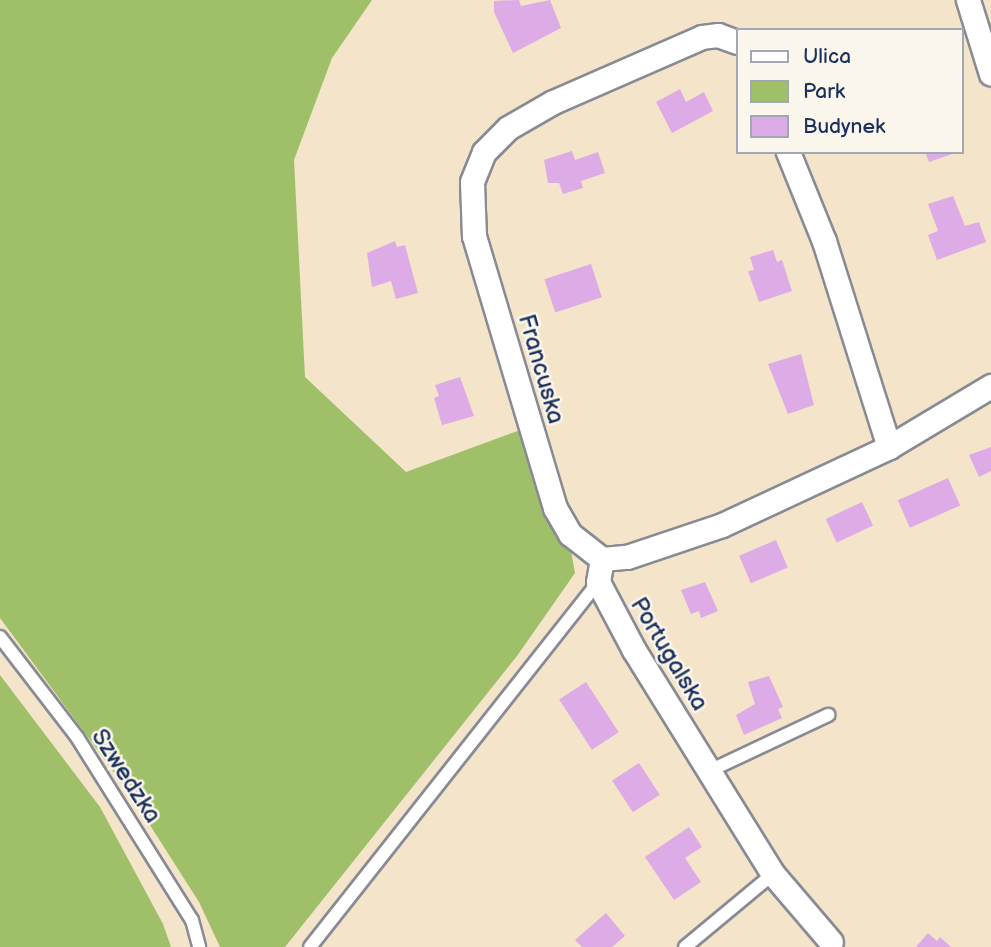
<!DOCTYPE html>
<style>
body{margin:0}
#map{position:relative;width:991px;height:947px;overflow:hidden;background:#f4e4ca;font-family:"Balsamiq Sans",sans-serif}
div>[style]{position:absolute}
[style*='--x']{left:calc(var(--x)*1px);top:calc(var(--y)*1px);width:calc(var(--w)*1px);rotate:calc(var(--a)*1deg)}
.green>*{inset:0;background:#9fc069}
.building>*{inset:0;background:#ddabe5;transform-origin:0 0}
.roads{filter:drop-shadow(2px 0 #888a94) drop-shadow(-2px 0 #888a94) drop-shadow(0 2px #888a94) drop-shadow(0 -2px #888a94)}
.lane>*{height:12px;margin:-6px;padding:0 6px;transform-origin:6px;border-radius:6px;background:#fff}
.street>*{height:23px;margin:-11.5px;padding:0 11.5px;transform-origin:11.5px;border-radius:11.5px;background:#fff}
span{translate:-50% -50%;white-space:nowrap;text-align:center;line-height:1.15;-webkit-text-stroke:5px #fbf7ec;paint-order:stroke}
.street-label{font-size:24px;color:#1b2f5e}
.legend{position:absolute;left:736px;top:28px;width:228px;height:126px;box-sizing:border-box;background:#fbf7ec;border:2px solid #a1a7b3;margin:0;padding:9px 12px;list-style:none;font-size:21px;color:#1b2f5e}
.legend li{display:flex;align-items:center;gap:14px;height:35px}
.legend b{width:35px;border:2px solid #a1a7b3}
</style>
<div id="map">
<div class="green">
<i style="clip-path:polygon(0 0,372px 0,332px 58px,294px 160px,305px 377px,406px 472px,523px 429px,541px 506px,571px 551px,575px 573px,517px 656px,285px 947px,220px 947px,199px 902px,132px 797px,0 618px)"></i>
<i style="clip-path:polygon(0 675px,100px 807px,163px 924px,171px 947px,0 947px)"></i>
</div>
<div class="building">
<i style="clip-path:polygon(519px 0,521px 6px,550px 0,561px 28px,513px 53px,494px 12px,494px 1px)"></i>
<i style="clip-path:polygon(680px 89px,686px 102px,704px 92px,713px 111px,672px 133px,656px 102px)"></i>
<i style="clip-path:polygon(572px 151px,575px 160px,598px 152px,605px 173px,581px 181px,583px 188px,563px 194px,559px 183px,548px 183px,544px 160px)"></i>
<i style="clip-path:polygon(925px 152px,955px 152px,955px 153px,929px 162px)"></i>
<i style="clip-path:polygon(953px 196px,965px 226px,979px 222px,986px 242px,937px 260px,928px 235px,938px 231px,928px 204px)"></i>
<i style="clip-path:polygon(395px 241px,397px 247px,405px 245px,418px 293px,396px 299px,391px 281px,372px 287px,367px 253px)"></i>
<i style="clip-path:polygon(773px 250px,777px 262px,782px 260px,792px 291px,759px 302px,748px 271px,754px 270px,750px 257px)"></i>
<i style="left:591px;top:264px;width:35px;height:49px;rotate:72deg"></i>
<i style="clip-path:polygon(801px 354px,814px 405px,788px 414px,768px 364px)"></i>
<i style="clip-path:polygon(460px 377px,474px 416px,442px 425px,434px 398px,439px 396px,435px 385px)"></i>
<i style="clip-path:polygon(991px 447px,991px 471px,979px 477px,969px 455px)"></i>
<i style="left:948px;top:478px;width:30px;height:55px;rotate:66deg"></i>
<i style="left:862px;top:502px;width:26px;height:40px;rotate:65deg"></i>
<i style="left:776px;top:540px;width:30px;height:40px;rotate:67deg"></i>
<i style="clip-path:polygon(705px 582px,718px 611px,701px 618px,699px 611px,691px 614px,681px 590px)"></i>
<i style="clip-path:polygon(769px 676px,783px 707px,778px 709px,782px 718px,744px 735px,736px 715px,755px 704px,748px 682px)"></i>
<i style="left:586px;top:682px;width:60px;height:32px;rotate:57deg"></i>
<i style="left:639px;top:763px;width:38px;height:32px;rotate:57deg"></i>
<i style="clip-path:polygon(689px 827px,702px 847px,685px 858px,701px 882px,674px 900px,645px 857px)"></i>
<i style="clip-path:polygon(606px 913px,625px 936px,612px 947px,582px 947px,575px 940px)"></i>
<i style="clip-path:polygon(928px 933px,937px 941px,940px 937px,951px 947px,916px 947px)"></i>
</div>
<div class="roads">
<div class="lane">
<i style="--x:0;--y:637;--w:126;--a:52.4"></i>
<i style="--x:77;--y:737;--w:216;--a:57.9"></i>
<i style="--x:192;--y:920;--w:28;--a:75"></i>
<i style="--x:709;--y:771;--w:132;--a:-25.2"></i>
<i style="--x:310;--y:947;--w:465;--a:-51.7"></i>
<i style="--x:685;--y:947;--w:114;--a:-39.7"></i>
</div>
<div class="street">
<i style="--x:968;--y:0;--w:77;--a:72.7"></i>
<i style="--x:737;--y:42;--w:20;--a:-160"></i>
<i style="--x:718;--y:35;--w:16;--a:173"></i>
<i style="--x:702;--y:37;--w:163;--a:156.4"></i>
<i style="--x:553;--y:102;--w:52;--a:150"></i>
<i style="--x:508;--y:128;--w:34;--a:135"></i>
<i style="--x:484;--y:152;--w:32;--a:112"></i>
<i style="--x:472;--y:182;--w:54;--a:87.9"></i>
<i style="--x:474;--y:236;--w:284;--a:73.4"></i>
<i style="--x:555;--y:508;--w:30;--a:60"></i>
<i style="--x:570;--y:534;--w:41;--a:38"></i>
<i style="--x:602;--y:559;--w:25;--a:-5"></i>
<i style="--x:627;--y:557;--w:100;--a:-18.6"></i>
<i style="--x:722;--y:525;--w:184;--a:-25"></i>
<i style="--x:889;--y:447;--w:119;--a:-30.9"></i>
<i style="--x:788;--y:152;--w:96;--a:68"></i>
<i style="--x:824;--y:241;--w:216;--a:72.5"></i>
<i style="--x:602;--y:559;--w:23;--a:100"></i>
<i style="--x:598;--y:582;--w:77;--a:62.1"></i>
<i style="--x:634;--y:650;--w:264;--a:58.2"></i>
<i style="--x:773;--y:874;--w:89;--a:49.5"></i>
</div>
</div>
<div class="street-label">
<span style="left:541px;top:369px;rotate:74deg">Francuska</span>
<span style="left:669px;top:654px;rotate:59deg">Portugalska</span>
<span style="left:126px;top:776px;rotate:57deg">Szwedzka</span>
</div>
<ul class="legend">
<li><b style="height:9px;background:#fff"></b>Ulica</li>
<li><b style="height:19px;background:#9fc069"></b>Park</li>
<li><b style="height:19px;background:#ddabe5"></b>Budynek</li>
</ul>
</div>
